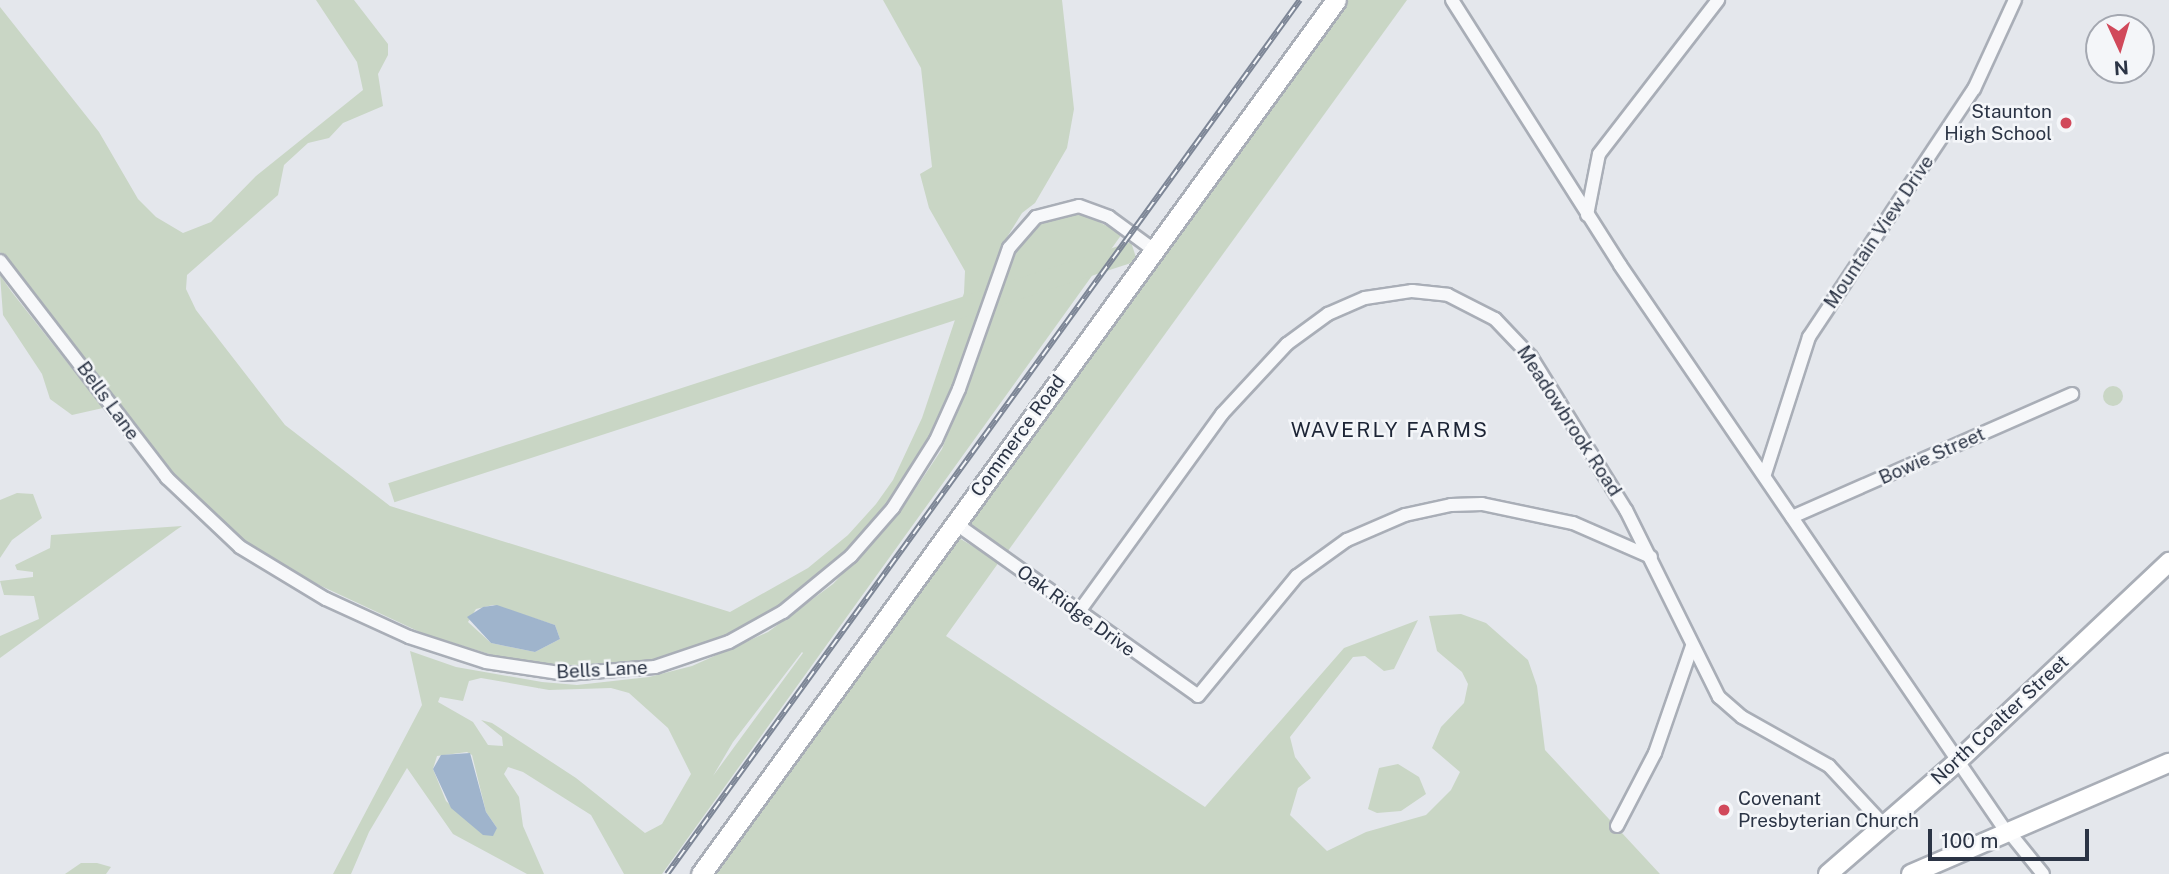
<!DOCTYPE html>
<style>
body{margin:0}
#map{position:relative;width:2169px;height:874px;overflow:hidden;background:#e4e7ec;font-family:"Public Sans",sans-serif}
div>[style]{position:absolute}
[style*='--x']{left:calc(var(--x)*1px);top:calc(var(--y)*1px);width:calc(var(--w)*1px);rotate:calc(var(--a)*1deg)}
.green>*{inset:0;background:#c9d6c5;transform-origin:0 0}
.round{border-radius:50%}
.water>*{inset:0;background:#9fb4cc}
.roads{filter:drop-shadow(2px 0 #a9aeb7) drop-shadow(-2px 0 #a9aeb7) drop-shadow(0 2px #a9aeb7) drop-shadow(0 -2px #a9aeb7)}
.street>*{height:12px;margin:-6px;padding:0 6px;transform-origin:6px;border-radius:6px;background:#f7f8fa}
.secondary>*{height:18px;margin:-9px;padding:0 9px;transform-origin:9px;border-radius:9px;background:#fff}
.primary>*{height:19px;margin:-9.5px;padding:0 9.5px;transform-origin:9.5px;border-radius:9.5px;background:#fff}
.rail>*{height:6px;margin-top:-3px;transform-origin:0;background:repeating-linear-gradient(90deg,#f4f6f9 0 10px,#7d8696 0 20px);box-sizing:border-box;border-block:2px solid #7d8696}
.dots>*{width:19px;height:19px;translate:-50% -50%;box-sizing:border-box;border:4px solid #f4f6f9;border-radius:50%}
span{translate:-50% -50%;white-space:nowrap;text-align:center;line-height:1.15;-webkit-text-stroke:5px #f4f6f9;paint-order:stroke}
.poi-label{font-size:19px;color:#2b3445}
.right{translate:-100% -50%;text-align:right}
.left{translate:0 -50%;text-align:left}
.street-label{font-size:19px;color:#2b3445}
.neighbourhood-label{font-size:21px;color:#1d2536;letter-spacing:2px}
.north{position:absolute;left:2085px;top:14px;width:70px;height:70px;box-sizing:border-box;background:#f4f6f9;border:2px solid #a4a8b1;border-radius:50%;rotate:176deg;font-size:19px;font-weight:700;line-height:28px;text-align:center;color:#2b3445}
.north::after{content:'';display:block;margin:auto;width:24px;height:32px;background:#d1495b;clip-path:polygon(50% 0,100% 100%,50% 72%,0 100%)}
.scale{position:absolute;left:1928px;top:829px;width:161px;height:32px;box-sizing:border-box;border:4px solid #2b3445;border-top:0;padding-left:9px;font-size:21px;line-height:24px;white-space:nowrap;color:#2b3445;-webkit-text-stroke:5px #f4f6f9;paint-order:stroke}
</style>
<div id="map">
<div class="green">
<i style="clip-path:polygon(evenodd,316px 0,354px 0,388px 44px,388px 55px,378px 74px,383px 106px,343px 123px,329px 138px,308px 143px,284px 165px,278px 195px,187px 275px,186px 289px,196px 310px,285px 425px,390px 506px,730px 612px,808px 568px,848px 535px,876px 504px,893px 480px,922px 418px,964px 293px,965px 271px,929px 208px,920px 174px,932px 167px,921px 68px,883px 0,1062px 0,1074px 109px,1067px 148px,1035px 203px,1022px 213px,1004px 242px,950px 396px,914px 468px,869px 530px,813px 586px,758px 623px,668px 659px,581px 667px,508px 660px,422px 633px,304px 578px,220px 525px,158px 462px,0 252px,0 7px,99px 132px,138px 199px,156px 217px,183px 233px,211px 222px,256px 176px,363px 90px,357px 62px,316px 0,493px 605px,555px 625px,560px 639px,535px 652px,491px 643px,468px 622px,476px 609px,493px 605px)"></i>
<i style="clip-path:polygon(1346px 0,1407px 0,1005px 555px,970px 528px,970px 517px)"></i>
<i style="clip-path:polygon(evenodd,1066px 214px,1084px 214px,1122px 234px,662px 874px,624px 874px,591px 815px,523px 772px,508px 767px,504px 774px,519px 797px,523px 826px,544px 874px,527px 874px,453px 834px,407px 768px,369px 832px,351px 874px,333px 874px,422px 705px,410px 651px,456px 667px,542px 682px,577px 685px,649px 677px,692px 666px,768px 632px,833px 584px,900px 512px,942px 449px,1019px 245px,1039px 223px,1066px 214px,802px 652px,803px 653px,713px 776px,733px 742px,802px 652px,1066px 214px,481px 678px,549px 690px,611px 688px,629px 693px,668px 728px,691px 774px,662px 824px,645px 833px,576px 778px,492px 723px,481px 720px,502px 737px,503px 746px,488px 745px,473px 722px,438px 702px,440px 697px,463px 701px,469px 681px,481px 678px,1066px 214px,467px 752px,472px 755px,486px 812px,497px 828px,480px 832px,446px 801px,433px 769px,437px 756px,467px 752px)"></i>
<i style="left:1131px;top:242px;width:20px;height:781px;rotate:72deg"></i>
<i style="clip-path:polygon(0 275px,11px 291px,103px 408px,72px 415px,50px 399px,42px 374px,3px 315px)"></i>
<i class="round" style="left:2103px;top:386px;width:20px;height:20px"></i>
<i style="clip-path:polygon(17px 493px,33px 494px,42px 518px,12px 540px,0 558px,0 500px)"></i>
<i style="clip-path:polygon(182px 526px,176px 530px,0 658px,0 636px,39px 619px,34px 596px,4px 595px,0 581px,33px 577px,33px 572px,17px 570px,15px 565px,50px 548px,51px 535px)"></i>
<i style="clip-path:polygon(959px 538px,999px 562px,946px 636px,1205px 807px,1344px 648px,1418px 620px,1394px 669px,1384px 671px,1365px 656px,1353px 657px,1290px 737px,1295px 757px,1311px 778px,1298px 788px,1290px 815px,1327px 851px,1366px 832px,1426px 815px,1451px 790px,1460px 772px,1432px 748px,1441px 727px,1464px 703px,1468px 684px,1462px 672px,1437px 651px,1429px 616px,1461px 614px,1486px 623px,1528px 660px,1537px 686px,1545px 750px,1660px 874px,716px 874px,811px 736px)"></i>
<i style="clip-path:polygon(1398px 764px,1419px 777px,1426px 794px,1401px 811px,1377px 813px,1368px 809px,1379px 768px)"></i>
<i style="clip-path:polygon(81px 863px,97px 863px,111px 867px,106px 874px,65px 874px)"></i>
</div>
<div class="water">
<i style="clip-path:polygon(497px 605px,555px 625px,560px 639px,535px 652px,491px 643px,467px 617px,483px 607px)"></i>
<i style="clip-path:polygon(470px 753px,486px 812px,497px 828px,493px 836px,483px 835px,451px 808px,433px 769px,441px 755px)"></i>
</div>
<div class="roads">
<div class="street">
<i style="--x:1452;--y:0;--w:314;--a:57.6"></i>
<i style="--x:1620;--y:265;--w:687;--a:55.73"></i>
<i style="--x:1587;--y:215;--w:62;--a:-78.9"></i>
<i style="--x:1599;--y:154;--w:195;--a:-52.3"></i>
<i style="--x:0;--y:261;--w:274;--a:52.4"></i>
<i style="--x:167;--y:478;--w:100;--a:43.4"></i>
<i style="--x:240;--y:547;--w:100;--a:31.2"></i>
<i style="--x:326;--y:599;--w:91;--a:24.6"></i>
<i style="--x:409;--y:637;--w:81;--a:18"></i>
<i style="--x:486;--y:662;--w:81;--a:8.5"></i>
<i style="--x:566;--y:674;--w:89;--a:-4.5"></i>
<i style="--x:655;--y:667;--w:78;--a:-18.7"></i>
<i style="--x:729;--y:642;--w:62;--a:-29.1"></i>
<i style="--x:783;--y:612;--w:88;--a:-39.5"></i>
<i style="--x:851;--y:556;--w:64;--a:-48.8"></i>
<i style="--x:893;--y:508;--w:80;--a:-57.7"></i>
<i style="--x:936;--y:440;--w:56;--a:-65.7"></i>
<i style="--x:959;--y:389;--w:150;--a:-70.5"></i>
<i style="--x:1009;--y:248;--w:41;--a:-48.9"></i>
<i style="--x:1036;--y:217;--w:44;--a:-14.3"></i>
<i style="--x:1079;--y:206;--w:32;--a:20"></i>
<i style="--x:1109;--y:217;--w:56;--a:36.3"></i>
<i style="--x:1765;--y:474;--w:144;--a:-72.2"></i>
<i style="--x:1809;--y:337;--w:298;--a:-56.4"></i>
<i style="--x:1974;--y:89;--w:98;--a:-65.3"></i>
<i style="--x:1792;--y:517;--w:306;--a:-23.7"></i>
<i style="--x:955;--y:523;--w:298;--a:35.4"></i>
<i style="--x:1198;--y:696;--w:156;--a:-50.5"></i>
<i style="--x:1297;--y:576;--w:62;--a:-35.8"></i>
<i style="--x:1347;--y:540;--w:63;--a:-23.3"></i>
<i style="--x:1405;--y:515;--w:47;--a:-12.3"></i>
<i style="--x:1451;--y:505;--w:31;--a:-2"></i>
<i style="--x:1482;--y:504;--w:93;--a:11.8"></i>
<i style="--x:1573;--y:523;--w:85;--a:23.6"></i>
<i style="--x:1078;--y:613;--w:246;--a:-54.1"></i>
<i style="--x:1222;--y:414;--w:96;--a:-47.1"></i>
<i style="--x:1287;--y:344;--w:51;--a:-36.2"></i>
<i style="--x:1328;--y:314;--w:40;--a:-23.4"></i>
<i style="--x:1365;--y:298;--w:48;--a:-8.5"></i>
<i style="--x:1412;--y:291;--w:36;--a:6"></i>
<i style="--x:1448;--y:295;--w:53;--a:27.1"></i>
<i style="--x:1495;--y:319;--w:52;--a:46.5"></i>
<i style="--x:1531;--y:357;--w:180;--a:58.2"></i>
<i style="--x:1626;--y:510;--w:209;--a:63.6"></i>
<i style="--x:1719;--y:697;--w:30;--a:41"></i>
<i style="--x:1742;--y:717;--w:100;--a:29.4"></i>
<i style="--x:1829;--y:766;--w:82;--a:47"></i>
<i style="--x:1617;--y:826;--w:82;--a:-62.5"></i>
<i style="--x:1655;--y:753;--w:113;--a:-70.9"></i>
<i style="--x:2009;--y:832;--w:54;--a:51"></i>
</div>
<div class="secondary">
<i style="--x:1828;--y:874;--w:174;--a:-41"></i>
<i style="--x:1959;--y:760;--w:289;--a:-43.3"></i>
<i style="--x:1911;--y:874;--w:281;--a:-23.3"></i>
</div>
<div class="primary">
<i style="--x:701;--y:874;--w:1080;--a:-54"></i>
</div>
</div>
<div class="rail">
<i style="--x:667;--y:874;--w:1079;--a:-54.09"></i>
</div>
<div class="dots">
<i style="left:2066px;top:123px;background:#d1495b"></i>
<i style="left:1724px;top:810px;background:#d1495b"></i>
</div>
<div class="poi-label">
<span class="right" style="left:2052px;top:123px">Staunton<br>High School</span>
<span class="left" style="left:1738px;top:810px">Covenant<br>Presbyterian Church</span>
</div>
<div class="street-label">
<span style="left:1879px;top:232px;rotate:-56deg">Mountain View Drive</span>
<span style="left:108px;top:401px;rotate:54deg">Bells Lane</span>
<span style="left:1569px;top:421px;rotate:57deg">Meadowbrook Road</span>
<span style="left:1018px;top:436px;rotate:-54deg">Commerce Road</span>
<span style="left:1932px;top:456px;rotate:-24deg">Bowie Street</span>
<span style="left:1076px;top:611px;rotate:36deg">Oak Ridge Drive</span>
<span style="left:602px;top:670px;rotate:-3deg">Bells Lane</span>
<span style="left:2000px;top:720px;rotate:-43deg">North Coalter Street</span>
</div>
<div class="neighbourhood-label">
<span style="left:1390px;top:430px">WAVERLY FARMS</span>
</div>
<div class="north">N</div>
<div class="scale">100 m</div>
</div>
